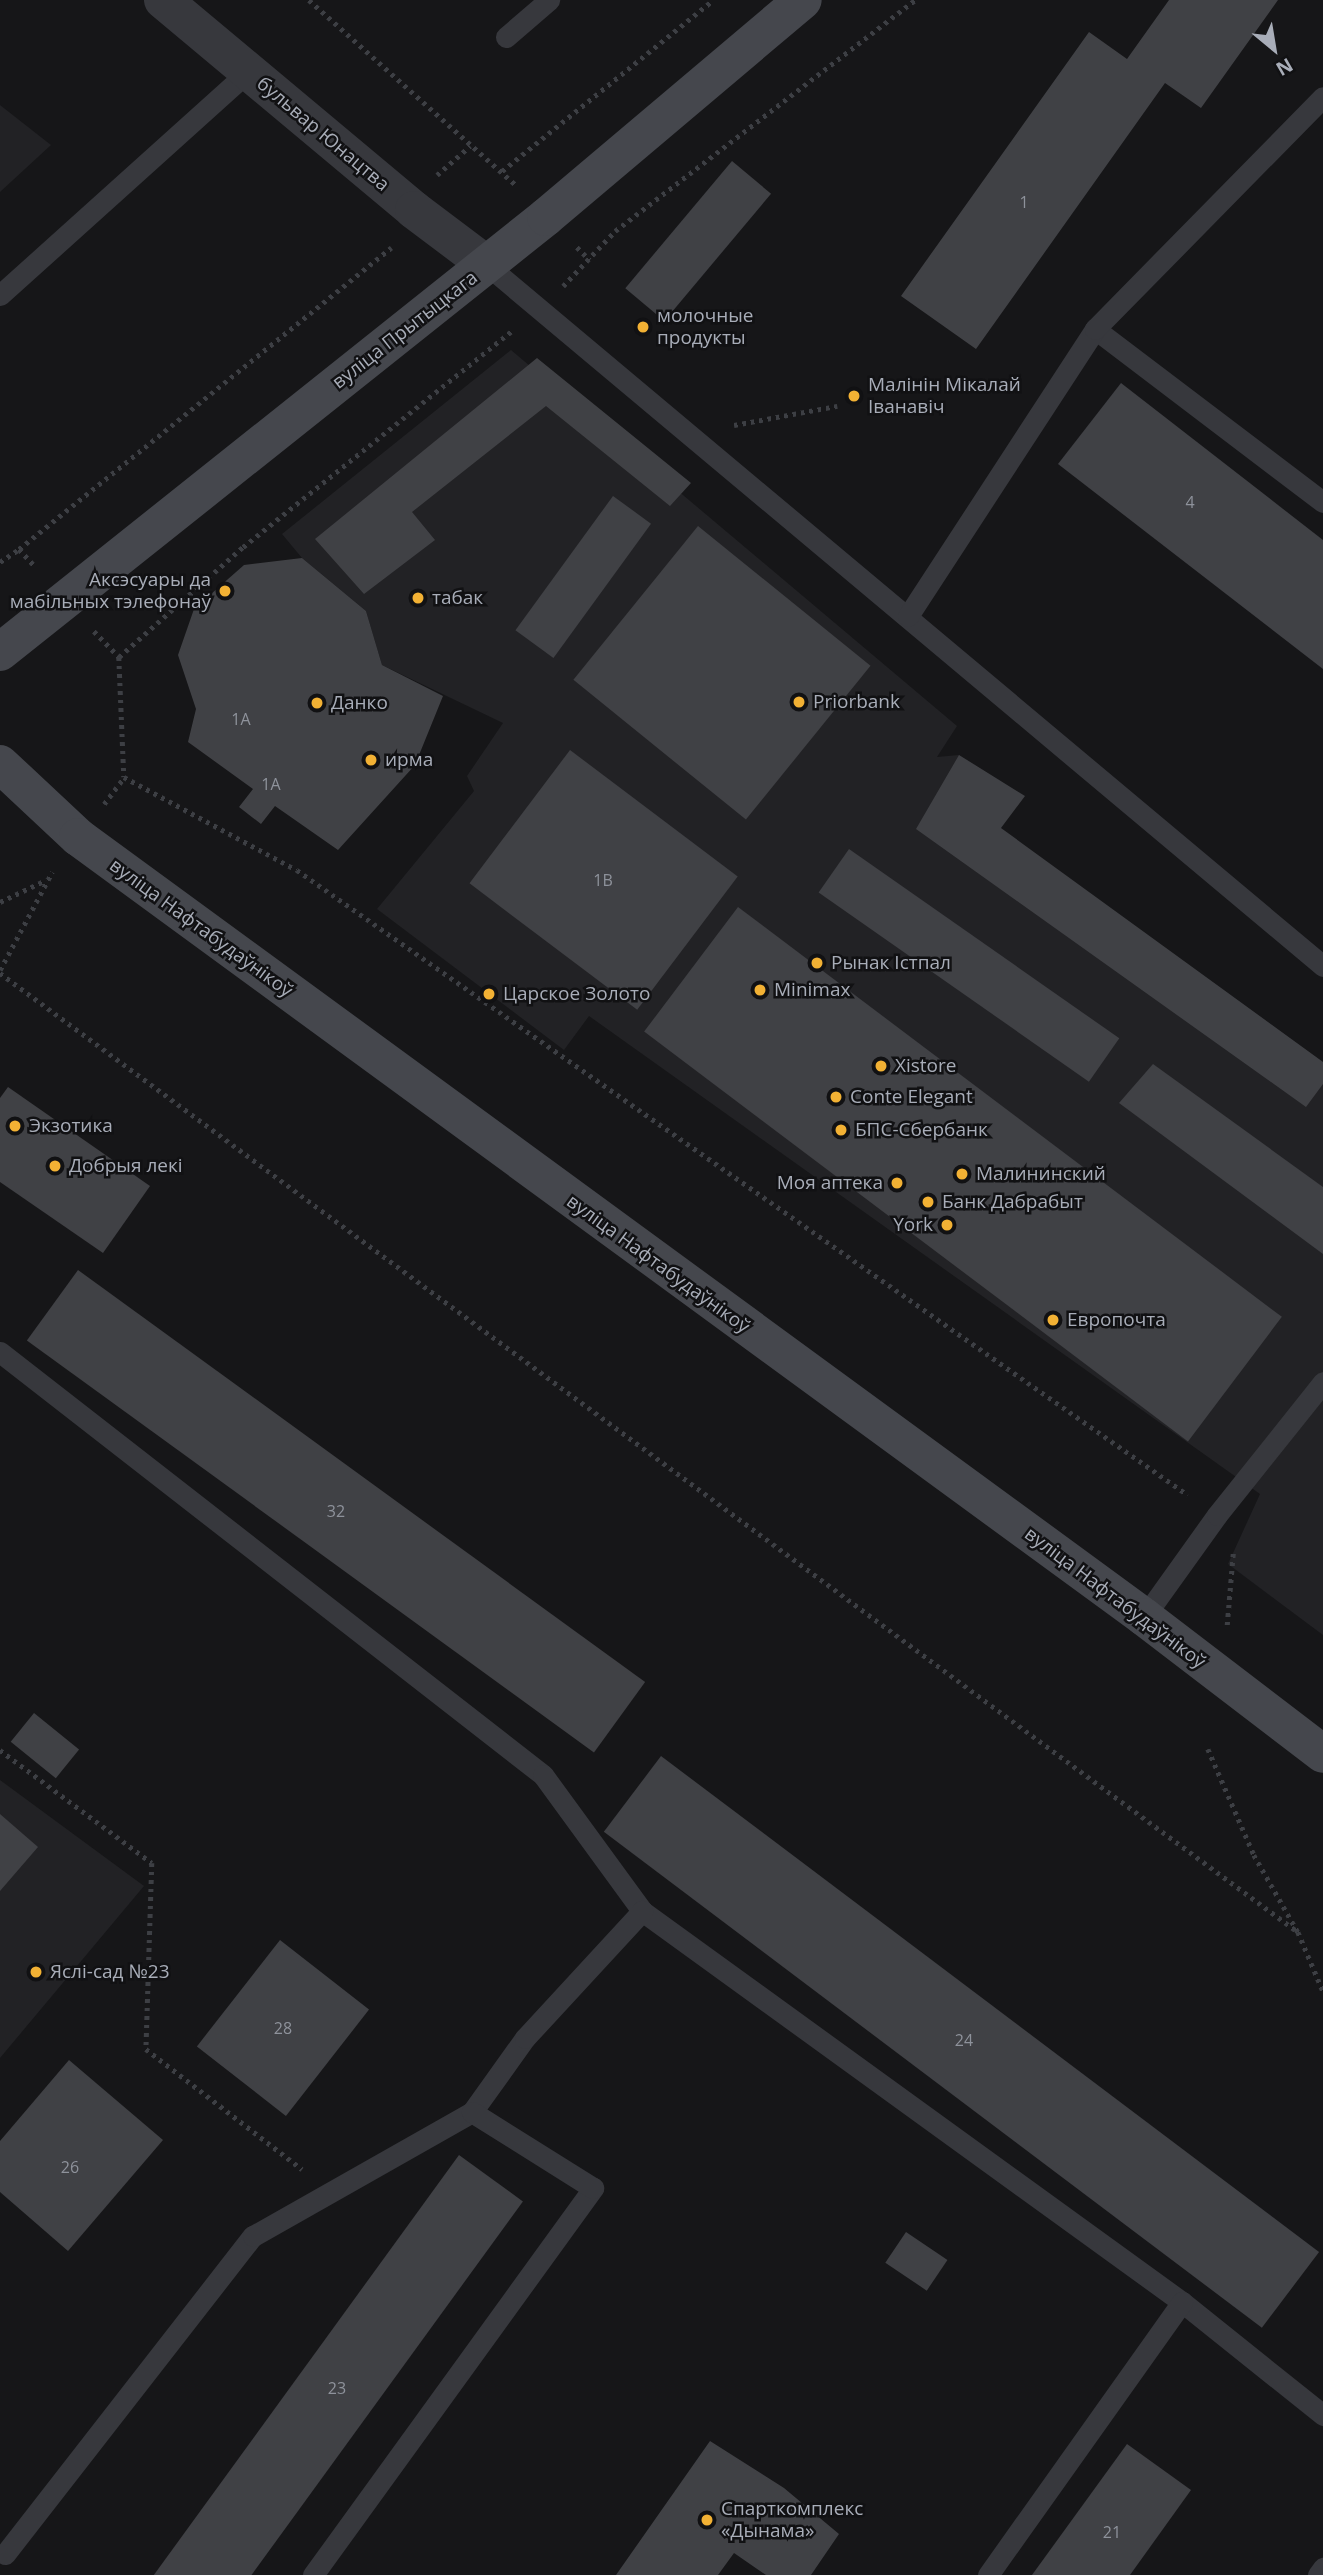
<!DOCTYPE html>
<meta charset="utf-8">
<style>
body{margin:0}
#map{position:relative;width:1323px;height:2575px;overflow:hidden;background:#161618;font-family:"Open Sans",sans-serif}
div>[style]{position:absolute}
[style*='--x']{left:calc(var(--x)*1px);top:calc(var(--y)*1px);width:calc(var(--w)*1px);rotate:calc(var(--a)*1deg)}
.built>*{inset:0;background:#222225}
.building>*{inset:0;background:#404145;transform-origin:0 0}
.path>*{height:4.5px;margin-top:-2.25px;transform-origin:0;background:repeating-linear-gradient(90deg,#3d3f44 0 3.5px,transparent 0 8.5px)}
.lane>*{height:21px;margin:-10.5px;padding:0 10.5px;transform-origin:10.5px;border-radius:10.5px;background:#37383d}
.street>*{height:38px;margin:-19px;padding:0 19px;transform-origin:19px;border-radius:19px;background:#37383d}
.secondary>*{height:38px;margin:-19px;padding:0 19px;transform-origin:19px;border-radius:19px;background:#45474d}
.dots>*{width:19px;height:19px;translate:-50% -50%;box-sizing:border-box;border:4px solid #111113;border-radius:50%}
span{translate:-50% -50%;white-space:nowrap;text-align:center;line-height:1.15;-webkit-text-stroke:5px #111113;paint-order:stroke}
.number-label{font-size:16px;color:#8e929b}
.number-label span{-webkit-text-stroke-width:0}
.street-label{font-size:19px;color:#a8adb8}
.poi-label{font-size:19px;color:#a8adb8}
.left{translate:0 -50%;text-align:left}
.right{translate:-100% -50%;text-align:right}
.north{position:absolute;left:1239px;top:14px;width:70px;height:70px;-webkit-text-stroke:5px #111113;paint-order:stroke;rotate:150deg;font-size:19px;font-weight:700;line-height:28px;text-align:center;color:#a8adb8}
.north::after{content:'';display:block;margin:auto;width:24px;height:32px;background:#a8adb8;clip-path:polygon(50% 0,100% 100%,50% 72%,0 100%)}
</style>
<div id="map">
<div class="built">
<i style="clip-path:polygon(0 105px,51px 145px,0 192px)"></i>
<i style="clip-path:polygon(511px 350px,957px 726px,937px 757px,959px 755px,1001px 829px,1323px 1062px,1323px 1635px,1228px 1564px,1260px 1494px,589px 1016px,564px 1050px,377px 909px,474px 791px,467px 776px,503px 723px,382px 665px,366px 611px,302px 558px,282px 534px)"></i>
<i style="clip-path:polygon(0 1780px,144px 1886px,0 2058px)"></i>
</div>
<div class="building">
<i style="clip-path:polygon(1169px 0,1278px 0,1201px 108px,1165px 83px,976px 349px,901px 296px,1089px 32px,1127px 59px)"></i>
<i style="left:732px;top:161px;width:51px;height:166px;rotate:40deg"></i>
<i style="clip-path:polygon(537px 358px,691px 483px,670px 506px,546px 406px,412px 512px,435px 540px,364px 594px,315px 539px)"></i>
<i style="clip-path:polygon(1121px 383px,1323px 540px,1323px 669px,1058px 464px)"></i>
<i style="left:613px;top:496px;width:47px;height:166px;rotate:36deg"></i>
<i style="left:698px;top:526px;width:222px;height:198px;rotate:39deg"></i>
<i style="clip-path:polygon(302px 558px,366px 611px,382px 665px,443px 696px,415px 765px,338px 850px,275px 806px,261px 824px,239px 807px,253px 789px,188px 742px,196px 709px,178px 655px,194px 609px,244px 565px)"></i>
<i style="left:570px;top:750px;width:210px;height:167px;rotate:37deg"></i>
<i style="clip-path:polygon(959px 755px,1025px 796px,1001px 828px,1323px 1062px,1323px 1084px,1306px 1107px,916px 829px)"></i>
<i style="left:849px;top:849px;width:330px;height:53px;rotate:35deg"></i>
<i style="left:738px;top:907px;width:681px;height:156px;rotate:37deg"></i>
<i style="clip-path:polygon(1153px 1064px,1323px 1187px,1323px 1254px,1119px 1103px)"></i>
<i style="clip-path:polygon(8px 1087px,150px 1186px,103px 1253px,0 1182px,0 1098px)"></i>
<i style="left:78px;top:1270px;width:701px;height:87px;rotate:36deg"></i>
<i style="left:34px;top:1713px;width:58px;height:37px;rotate:39deg"></i>
<i style="left:661px;top:1756px;width:824px;height:95px;rotate:37deg"></i>
<i style="clip-path:polygon(0 1814px,38px 1847px,0 1891px)"></i>
<i style="left:280px;top:1940px;width:113px;height:135px;rotate:38deg"></i>
<i style="clip-path:polygon(69px 2060px,163px 2140px,68px 2251px,0 2192px,0 2141px)"></i>
<i style="left:459px;top:2155px;width:79px;height:521px;rotate:36deg"></i>
<i style="left:906px;top:2232px;width:50px;height:37px;rotate:34deg"></i>
<i style="clip-path:polygon(710px 2441px,784px 2488px,839px 2534px,811px 2575px,766px 2575px,734px 2553px,718px 2575px,616px 2575px)"></i>
<i style="clip-path:polygon(1127px 2444px,1191px 2490px,1130px 2575px,1032px 2575px)"></i>
</div>
<div class="path">
<i style="--x:309;--y:0;--w:279;--a:41.8"></i>
<i style="--x:502;--y:171;--w:272;--a:-39"></i>
<i style="--x:437;--y:175;--w:44;--a:-41.3"></i>
<i style="--x:577;--y:247;--w:18;--a:45"></i>
<i style="--x:563;--y:286;--w:76;--a:-46.6"></i>
<i style="--x:615;--y:231;--w:379;--a:-37.6"></i>
<i style="--x:734;--y:425;--w:105;--a:-10.5"></i>
<i style="--x:19;--y:549;--w:479;--a:-39"></i>
<i style="--x:0;--y:562;--w:23;--a:-34"></i>
<i style="--x:19;--y:549;--w:25;--a:47"></i>
<i style="--x:94;--y:631;--w:36;--a:46"></i>
<i style="--x:119;--y:657;--w:120;--a:87.6"></i>
<i style="--x:119;--y:657;--w:166;--a:-41.6"></i>
<i style="--x:243;--y:547;--w:345;--a:-38.8"></i>
<i style="--x:104;--y:804;--w:34;--a:-53"></i>
<i style="--x:124;--y:777;--w:196;--a:28.3"></i>
<i style="--x:297;--y:870;--w:1088;--a:35.05"></i>
<i style="--x:0;--y:902;--w:51;--a:-25.6"></i>
<i style="--x:0;--y:970;--w:111;--a:-62"></i>
<i style="--x:0;--y:973;--w:1614;--a:36.46"></i>
<i style="--x:1227;--y:1625;--w:72;--a:-85.2"></i>
<i style="--x:1208;--y:1749;--w:116;--a:66.5"></i>
<i style="--x:1254;--y:1855;--w:89;--a:60.3"></i>
<i style="--x:1298;--y:1932;--w:64;--a:67"></i>
<i style="--x:0;--y:1750;--w:189;--a:36.6"></i>
<i style="--x:152;--y:1863;--w:186;--a:91.8"></i>
<i style="--x:146;--y:2049;--w:197;--a:37.6"></i>
</div>
<div class="lane">
<i style="--x:506;--y:37;--w:57;--a:-40.7"></i>
<i style="--x:487;--y:265;--w:1091;--a:39.98"></i>
<i style="--x:0;--y:295;--w:334;--a:-42"></i>
<i style="--x:1095;--y:329;--w:286;--a:37.2"></i>
<i style="--x:908;--y:616;--w:343;--a:-56.9"></i>
<i style="--x:1095;--y:329;--w:325;--a:-45.5"></i>
<i style="--x:0;--y:1352;--w:688;--a:37.92"></i>
<i style="--x:543;--y:1775;--w:168;--a:53.9"></i>
<i style="--x:642;--y:1911;--w:667;--a:35.91"></i>
<i style="--x:1182;--y:2302;--w:181;--a:38.7"></i>
<i style="--x:1144;--y:1617;--w:125;--a:-54.4"></i>
<i style="--x:1217;--y:1515;--w:170;--a:-51.4"></i>
<i style="--x:5;--y:2554;--w:403;--a:-52.1"></i>
<i style="--x:253;--y:2236;--w:252;--a:-29.5"></i>
<i style="--x:472;--y:2112;--w:91;--a:-54.4"></i>
<i style="--x:525;--y:2038;--w:173;--a:-47.3"></i>
<i style="--x:313;--y:2575;--w:478;--a:-54.1"></i>
<i style="--x:593;--y:2188;--w:143;--a:-147.9"></i>
<i style="--x:988;--y:2575;--w:335;--a:-54.6"></i>
<i style="--x:1318;--y:2575;--w:9;--a:-54"></i>
</div>
<div class="street">
<i style="--x:163;--y:0;--w:327;--a:39.9"></i>
<i style="--x:414;--y:210;--w:91;--a:37"></i>
</div>
<div class="secondary">
<i style="--x:0;--y:652;--w:698;--a:-38.54"></i>
<i style="--x:546;--y:217;--w:336;--a:-40.2"></i>
<i style="--x:0;--y:764;--w:107;--a:43.1"></i>
<i style="--x:78;--y:837;--w:1321;--a:36.19"></i>
<i style="--x:1144;--y:1617;--w:225;--a:37.4"></i>
</div>
<div class="dots">
<i style="left:643px;top:327px;background:#f2b134"></i>
<i style="left:854px;top:396px;background:#f2b134"></i>
<i style="left:225px;top:591px;background:#f2b134"></i>
<i style="left:418px;top:598px;background:#f2b134"></i>
<i style="left:799px;top:702px;background:#f2b134"></i>
<i style="left:317px;top:703px;background:#f2b134"></i>
<i style="left:371px;top:760px;background:#f2b134"></i>
<i style="left:817px;top:963px;background:#f2b134"></i>
<i style="left:760px;top:990px;background:#f2b134"></i>
<i style="left:489px;top:994px;background:#f2b134"></i>
<i style="left:881px;top:1066px;background:#f2b134"></i>
<i style="left:836px;top:1097px;background:#f2b134"></i>
<i style="left:15px;top:1126px;background:#f2b134"></i>
<i style="left:841px;top:1130px;background:#f2b134"></i>
<i style="left:55px;top:1166px;background:#f2b134"></i>
<i style="left:962px;top:1174px;background:#f2b134"></i>
<i style="left:897px;top:1183px;background:#f2b134"></i>
<i style="left:928px;top:1202px;background:#f2b134"></i>
<i style="left:947px;top:1225px;background:#f2b134"></i>
<i style="left:1053px;top:1320px;background:#f2b134"></i>
<i style="left:36px;top:1972px;background:#f2b134"></i>
<i style="left:707px;top:2520px;background:#f2b134"></i>
</div>
<div class="number-label">
<span style="left:1024px;top:202px">1</span>
<span style="left:1190px;top:502px">4</span>
<span style="left:241px;top:719px">1А</span>
<span style="left:271px;top:784px">1А</span>
<span style="left:603px;top:880px">1В</span>
<span style="left:336px;top:1511px">32</span>
<span style="left:283px;top:2028px">28</span>
<span style="left:964px;top:2040px">24</span>
<span style="left:70px;top:2167px">26</span>
<span style="left:337px;top:2388px">23</span>
<span style="left:1112px;top:2532px">21</span>
</div>
<div class="street-label">
<span style="left:323px;top:134px;rotate:40deg">бульвар Юнацтва</span>
<span style="left:405px;top:330px;rotate:-38deg">вуліца Прытыцкага</span>
<span style="left:201px;top:928px;rotate:36deg">вуліца Нафтабудаўнікоў</span>
<span style="left:658px;top:1264px;rotate:36deg">вуліца Нафтабудаўнікоў</span>
<span style="left:1115px;top:1598px;rotate:37deg">вуліца Нафтабудаўнікоў</span>
</div>
<div class="poi-label">
<span class="left" style="left:657px;top:327px">молочные<br>продукты</span>
<span class="left" style="left:868px;top:396px">Малінін Мікалай<br>Іванавіч</span>
<span class="right" style="left:211px;top:591px">Аксэсуары да<br>мабільных тэлефонаў</span>
<span class="left" style="left:432px;top:598px">табак</span>
<span class="left" style="left:813px;top:702px">Priorbank</span>
<span class="left" style="left:331px;top:703px">Данко</span>
<span class="left" style="left:385px;top:760px">ирма</span>
<span class="left" style="left:831px;top:963px">Рынак Істпал</span>
<span class="left" style="left:774px;top:990px">Minimax</span>
<span class="left" style="left:503px;top:994px">Царское Золото</span>
<span class="left" style="left:895px;top:1066px">Xistore</span>
<span class="left" style="left:850px;top:1097px">Conte Elegant</span>
<span class="left" style="left:29px;top:1126px">Экзотика</span>
<span class="left" style="left:855px;top:1130px">БПС-Сбербанк</span>
<span class="left" style="left:69px;top:1166px">Добрыя лекі</span>
<span class="left" style="left:976px;top:1174px">Малининский</span>
<span class="right" style="left:883px;top:1183px">Моя аптека</span>
<span class="left" style="left:942px;top:1202px">Банк Дабрабыт</span>
<span class="right" style="left:933px;top:1225px">York</span>
<span class="left" style="left:1067px;top:1320px">Европочта</span>
<span class="left" style="left:50px;top:1972px">Яслі-сад №23</span>
<span class="left" style="left:721px;top:2520px">Спарткомплекс<br>«Дынама»</span>
</div>
<div class="north">N</div>
</div>
